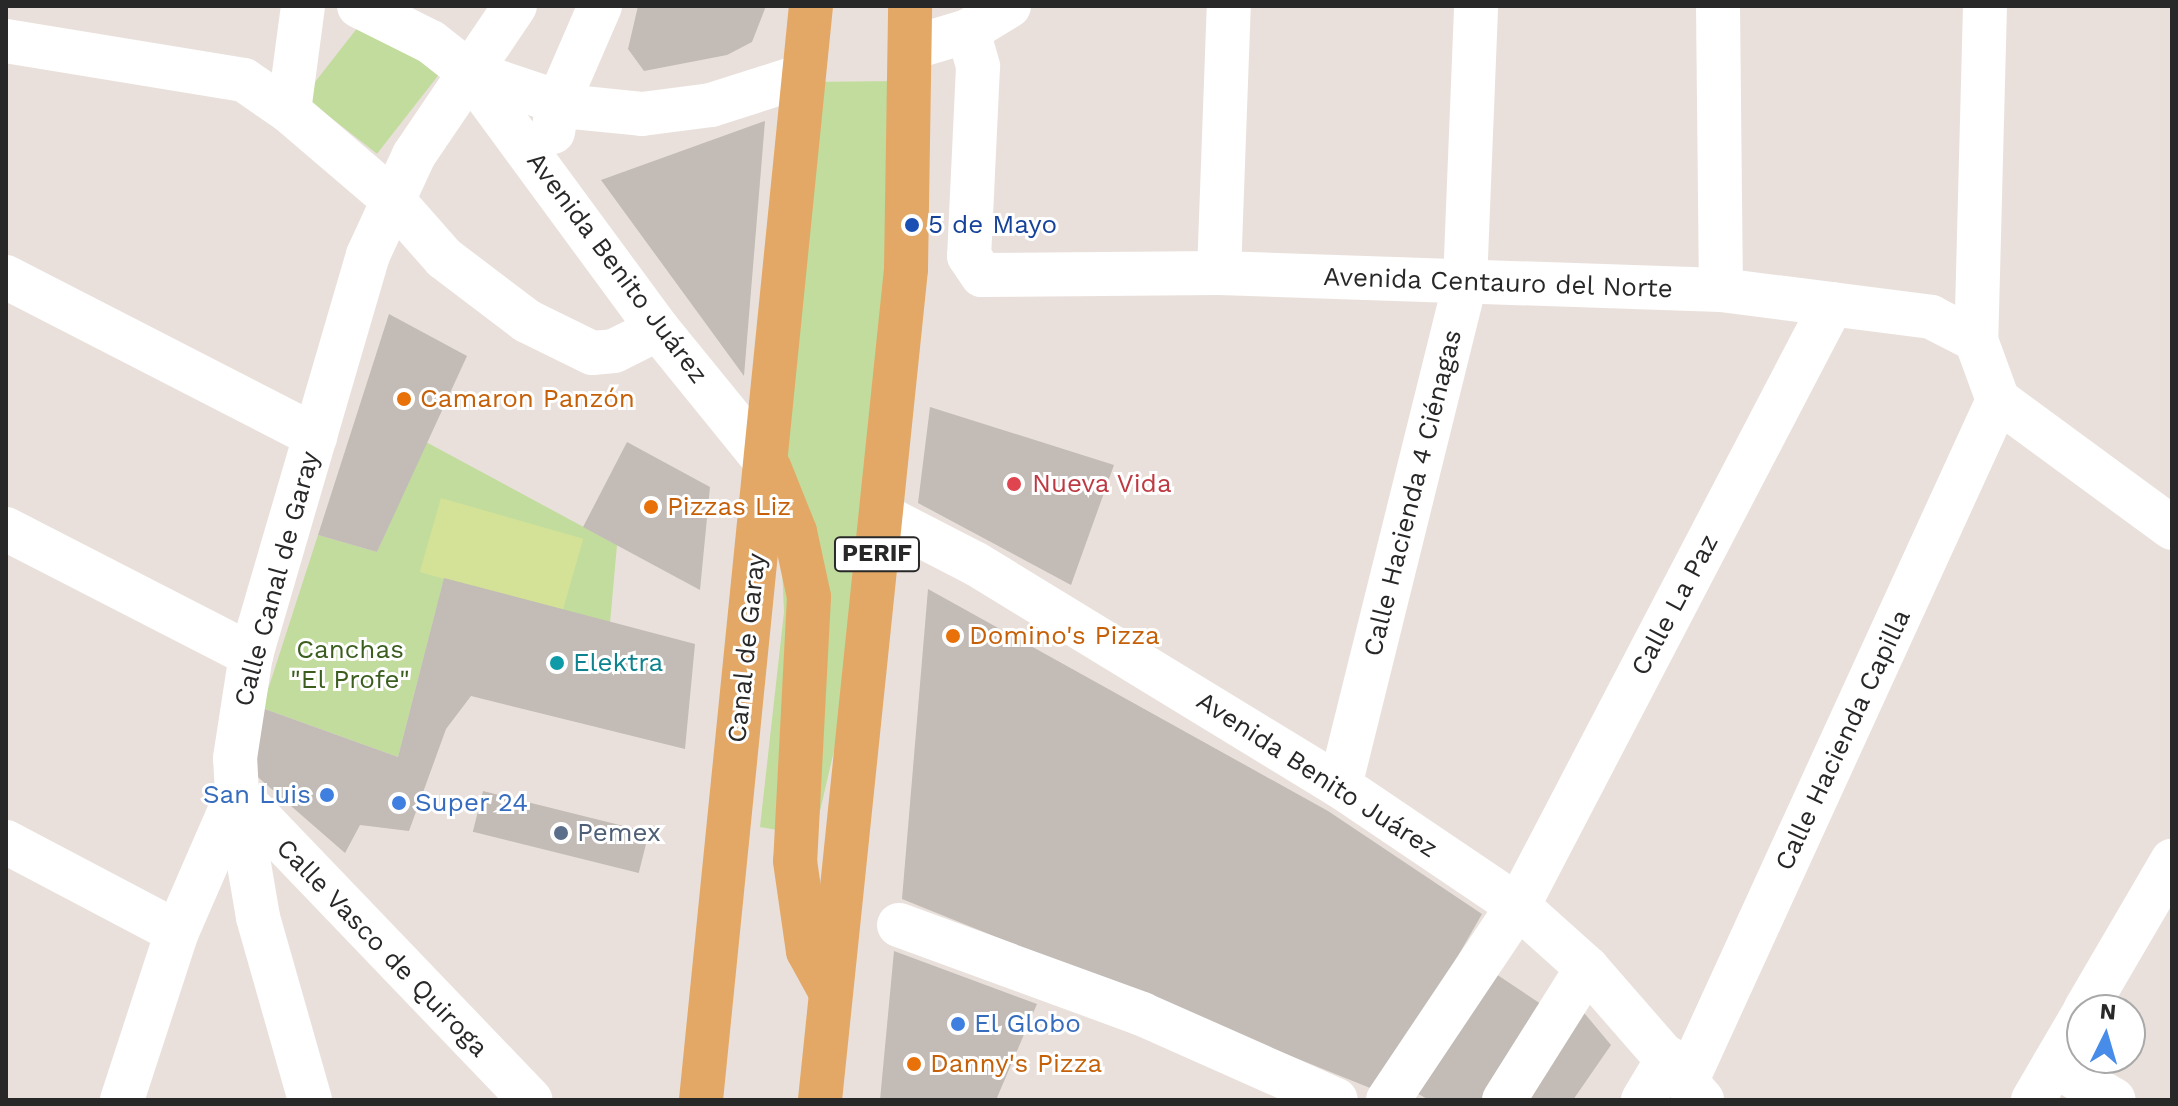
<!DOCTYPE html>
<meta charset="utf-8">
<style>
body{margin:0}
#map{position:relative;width:2178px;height:1106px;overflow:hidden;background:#e9e0db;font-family:"Work Sans",sans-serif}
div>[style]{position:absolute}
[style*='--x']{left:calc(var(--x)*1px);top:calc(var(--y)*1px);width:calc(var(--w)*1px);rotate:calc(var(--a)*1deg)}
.green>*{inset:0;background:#c1dc9c;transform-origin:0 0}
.pitch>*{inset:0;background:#d4e298;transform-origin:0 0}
.building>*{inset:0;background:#c2bbb6;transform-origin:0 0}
.minor>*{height:44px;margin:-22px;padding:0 22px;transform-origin:22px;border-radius:22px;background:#fff}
.major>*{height:44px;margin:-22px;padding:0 22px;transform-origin:22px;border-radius:22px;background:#e3a866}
.dots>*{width:22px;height:22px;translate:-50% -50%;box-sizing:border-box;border:4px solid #fff;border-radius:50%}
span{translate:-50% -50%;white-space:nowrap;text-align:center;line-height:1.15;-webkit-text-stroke:6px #fff;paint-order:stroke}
.shield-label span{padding:2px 6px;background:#fff;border:2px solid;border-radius:6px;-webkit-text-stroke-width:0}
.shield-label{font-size:24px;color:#282828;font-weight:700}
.transit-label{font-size:26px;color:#164399}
.left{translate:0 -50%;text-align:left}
.street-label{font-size:26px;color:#282828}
.food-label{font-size:26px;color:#c56008}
.health-label{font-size:26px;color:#be3a42}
.park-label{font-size:26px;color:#3b5e1f}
.culture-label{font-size:26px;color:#0d838f}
.shop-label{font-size:26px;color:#366cbe}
.right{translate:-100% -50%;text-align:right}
.service-label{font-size:26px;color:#4e5e75}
.frame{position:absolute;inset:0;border:8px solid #282828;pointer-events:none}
.north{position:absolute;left:2066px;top:994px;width:80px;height:80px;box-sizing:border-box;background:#fff;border:2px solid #a9a9a9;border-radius:50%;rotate:5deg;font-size:22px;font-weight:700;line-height:32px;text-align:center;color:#282828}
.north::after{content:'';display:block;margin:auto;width:28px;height:36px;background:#488ce9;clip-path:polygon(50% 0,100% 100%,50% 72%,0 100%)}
</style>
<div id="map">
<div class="green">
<i style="left:369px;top:13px;width:93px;height:106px;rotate:38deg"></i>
<i style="clip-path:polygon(904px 81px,890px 509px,814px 837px,760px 827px,784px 612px,780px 521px,803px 82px)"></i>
<i style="clip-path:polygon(426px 442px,617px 545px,610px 623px,444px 579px,398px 757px,262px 708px,318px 535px,377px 552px)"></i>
</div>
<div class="pitch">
<i style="left:441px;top:498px;width:148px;height:77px;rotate:16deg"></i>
</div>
<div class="building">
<i style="clip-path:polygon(638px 6px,766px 6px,752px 42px,727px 55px,644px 71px,628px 49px)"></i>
<i style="clip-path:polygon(765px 121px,744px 376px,601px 180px)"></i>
<i style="clip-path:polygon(389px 314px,467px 356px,377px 552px,318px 535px)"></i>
<i style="clip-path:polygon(930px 407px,1114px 465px,1071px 585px,918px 503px)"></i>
<i style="clip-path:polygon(627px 442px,710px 487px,700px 590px,583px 527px)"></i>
<i style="clip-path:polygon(444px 578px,695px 644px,685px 749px,471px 696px,446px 729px,409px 831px,360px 825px,345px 853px,244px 765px,262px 708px,398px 757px)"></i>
<i style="clip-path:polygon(928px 589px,1328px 811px,1482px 914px,1380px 1092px,902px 899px)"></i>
<i style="left:483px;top:791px;width:171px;height:42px;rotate:14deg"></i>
<i style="clip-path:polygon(894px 951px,1037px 1004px,996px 1100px,880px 1100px)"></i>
<i style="clip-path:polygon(1493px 972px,1550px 1010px,1492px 1100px,1429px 1100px,1415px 1092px)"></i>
<i style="clip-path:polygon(1580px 1008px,1611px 1045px,1573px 1100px,1520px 1100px)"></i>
</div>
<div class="minor">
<i style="--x:359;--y:6;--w:80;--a:26.6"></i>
<i style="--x:431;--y:42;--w:48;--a:38.3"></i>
<i style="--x:469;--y:72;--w:319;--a:53.7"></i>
<i style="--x:658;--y:329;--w:173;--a:50.9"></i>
<i style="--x:1718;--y:6;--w:284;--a:89.4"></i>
<i style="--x:1985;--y:6;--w:334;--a:91.5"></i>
<i style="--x:1976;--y:340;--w:64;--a:69.9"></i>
<i style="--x:1998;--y:400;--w:216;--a:36.3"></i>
<i style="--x:968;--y:31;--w:37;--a:74"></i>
<i style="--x:978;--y:67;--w:189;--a:92.7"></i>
<i style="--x:969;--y:256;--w:23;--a:56"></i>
<i style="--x:982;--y:275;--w:237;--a:-0.5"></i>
<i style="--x:1219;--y:273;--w:502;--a:1.94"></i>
<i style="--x:1721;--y:290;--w:212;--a:7.3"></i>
<i style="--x:1931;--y:317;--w:51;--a:27.1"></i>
<i style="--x:6;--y:41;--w:241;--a:9.3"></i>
<i style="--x:244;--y:80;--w:55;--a:34.6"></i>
<i style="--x:289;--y:111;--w:135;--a:40.5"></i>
<i style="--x:392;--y:199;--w:79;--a:48.6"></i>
<i style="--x:444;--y:258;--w:104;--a:37.2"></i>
<i style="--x:527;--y:321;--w:72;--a:26.2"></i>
<i style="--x:592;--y:353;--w:22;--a:-5"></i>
<i style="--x:614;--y:351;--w:49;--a:-26.6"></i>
<i style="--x:911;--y:48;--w:59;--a:-16.6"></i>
<i style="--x:968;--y:31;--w:48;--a:-31.4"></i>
<i style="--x:469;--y:72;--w:110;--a:18.6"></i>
<i style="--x:573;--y:107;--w:69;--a:5.8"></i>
<i style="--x:642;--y:114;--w:70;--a:-7.4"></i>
<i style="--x:711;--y:105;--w:92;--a:-17.7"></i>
<i style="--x:289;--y:111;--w:106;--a:-82.4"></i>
<i style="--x:553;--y:132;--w:29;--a:-80"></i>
<i style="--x:558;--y:103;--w:106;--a:-66.6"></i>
<i style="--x:1219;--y:273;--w:267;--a:-87.9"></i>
<i style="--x:6;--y:277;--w:348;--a:27.2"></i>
<i style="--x:881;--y:515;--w:107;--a:27.3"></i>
<i style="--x:976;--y:564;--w:426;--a:31.4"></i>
<i style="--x:1340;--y:786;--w:215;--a:34"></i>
<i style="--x:1518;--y:906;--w:93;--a:41.9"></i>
<i style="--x:1587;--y:968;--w:175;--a:48.9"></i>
<i style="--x:6;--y:529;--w:276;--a:27.2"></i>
<i style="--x:1340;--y:786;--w:518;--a:-76.04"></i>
<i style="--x:1465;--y:283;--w:277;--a:-87.7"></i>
<i style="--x:237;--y:794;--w:424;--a:46.2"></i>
<i style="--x:6;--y:842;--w:193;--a:27.8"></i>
<i style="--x:899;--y:925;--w:259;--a:20.1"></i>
<i style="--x:1142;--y:1014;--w:212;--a:23.9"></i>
<i style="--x:2085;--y:1010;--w:173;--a:-59.7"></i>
<i style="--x:2054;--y:1065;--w:69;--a:30.3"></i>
<i style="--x:1687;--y:1080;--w:748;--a:-65.42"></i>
<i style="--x:122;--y:1100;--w:177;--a:-71.9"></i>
<i style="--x:177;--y:932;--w:150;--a:-66.5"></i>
<i style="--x:310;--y:1100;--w:190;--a:-105.9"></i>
<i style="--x:258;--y:917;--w:125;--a:-99.7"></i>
<i style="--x:237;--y:794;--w:36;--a:-93"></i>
<i style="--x:235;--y:758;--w:104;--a:-81.2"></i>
<i style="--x:251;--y:655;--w:417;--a:-73.7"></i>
<i style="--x:368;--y:255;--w:110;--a:-65.3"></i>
<i style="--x:414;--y:155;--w:180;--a:-55.9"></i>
<i style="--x:1388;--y:1100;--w:234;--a:-56.2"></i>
<i style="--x:1518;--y:906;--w:679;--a:-62.45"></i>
<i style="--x:1504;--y:1100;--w:156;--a:-57.8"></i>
<i style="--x:1643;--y:1100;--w:49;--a:-59.2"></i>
<i style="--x:2033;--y:1100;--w:97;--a:-59.7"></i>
</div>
<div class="major">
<i style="--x:769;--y:467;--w:70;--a:68.2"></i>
<i style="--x:795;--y:532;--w:66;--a:77.8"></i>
<i style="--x:809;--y:597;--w:264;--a:93"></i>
<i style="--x:795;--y:861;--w:91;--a:81.8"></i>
<i style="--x:808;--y:951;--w:46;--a:61.2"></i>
<i style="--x:701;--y:1100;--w:1100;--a:-84.26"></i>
<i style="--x:820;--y:1100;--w:835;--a:-84.09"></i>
<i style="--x:906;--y:269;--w:263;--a:-89.1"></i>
</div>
<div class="dots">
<i style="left:912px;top:225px;background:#1a4fb4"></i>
<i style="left:404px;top:399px;background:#e8710a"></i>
<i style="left:1014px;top:484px;background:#e0444e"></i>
<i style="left:651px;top:507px;background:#e8710a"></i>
<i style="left:953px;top:636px;background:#e8710a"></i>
<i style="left:557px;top:663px;background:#0f9aa8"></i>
<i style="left:327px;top:795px;background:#3f7fe0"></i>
<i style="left:399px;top:803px;background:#3f7fe0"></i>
<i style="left:561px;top:833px;background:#5c6f8a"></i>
<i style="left:958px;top:1024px;background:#3f7fe0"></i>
<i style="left:914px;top:1064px;background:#e8710a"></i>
</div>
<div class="shield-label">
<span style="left:877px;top:554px">PERIF</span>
</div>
<div class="transit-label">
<span class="left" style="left:928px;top:225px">5 de Mayo</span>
</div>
<div class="street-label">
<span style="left:617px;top:268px;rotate:53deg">Avenida Benito Juárez</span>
<span style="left:1498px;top:283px;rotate:2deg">Avenida Centauro del Norte</span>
<span style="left:1413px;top:493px;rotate:-76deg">Calle Hacienda 4 Ciénagas</span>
<span style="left:277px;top:579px;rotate:-75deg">Calle Canal de Garay</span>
<span style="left:1675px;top:605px;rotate:-62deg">Calle La Paz</span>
<span style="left:747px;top:648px;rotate:-84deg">Canal de Garay</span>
<span style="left:1843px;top:740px;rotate:-65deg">Calle Hacienda Capilla</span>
<span style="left:1317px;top:775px;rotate:33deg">Avenida Benito Juárez</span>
<span style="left:382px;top:948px;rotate:46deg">Calle Vasco de Quiroga</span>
</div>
<div class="food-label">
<span class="left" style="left:420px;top:399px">Camaron Panzón</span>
<span class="left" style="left:667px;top:507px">Pizzas Liz</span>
<span class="left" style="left:969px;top:636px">Domino's Pizza</span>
<span class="left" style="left:930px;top:1064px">Danny's Pizza</span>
</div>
<div class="health-label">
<span class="left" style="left:1032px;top:484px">Nueva Vida</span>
</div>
<div class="park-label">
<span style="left:350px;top:665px">Canchas<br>"El Profe"</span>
</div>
<div class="culture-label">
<span class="left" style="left:573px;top:663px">Elektra</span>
</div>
<div class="shop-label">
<span class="right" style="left:311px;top:795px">San Luis</span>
<span class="left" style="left:415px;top:803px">Super 24</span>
<span class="left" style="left:974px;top:1024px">El Globo</span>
</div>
<div class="service-label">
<span class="left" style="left:577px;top:833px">Pemex</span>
</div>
<div class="frame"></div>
<div class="north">N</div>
</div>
